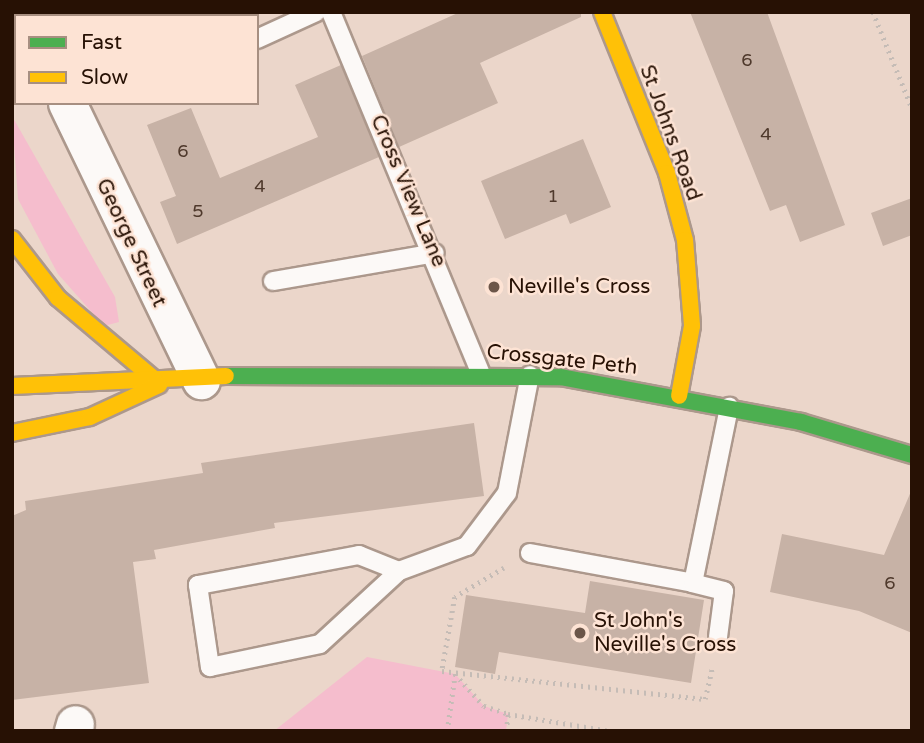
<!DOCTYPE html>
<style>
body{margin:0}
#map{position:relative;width:924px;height:743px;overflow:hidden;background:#ebd6ca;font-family:"Varela Round",sans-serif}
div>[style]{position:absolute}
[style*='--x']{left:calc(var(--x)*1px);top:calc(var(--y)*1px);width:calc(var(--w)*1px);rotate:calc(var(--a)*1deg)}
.green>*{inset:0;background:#f5bdcd;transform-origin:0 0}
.building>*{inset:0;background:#c7b2a6}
.path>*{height:4.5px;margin-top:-2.25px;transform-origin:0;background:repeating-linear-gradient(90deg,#c5bcb6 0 2px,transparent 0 7px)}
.roads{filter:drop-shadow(2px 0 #ac988c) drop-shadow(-2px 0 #ac988c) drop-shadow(0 2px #ac988c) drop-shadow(0 -2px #ac988c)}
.lane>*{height:18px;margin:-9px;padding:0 9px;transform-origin:9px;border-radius:9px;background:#fcf9f7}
.street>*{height:37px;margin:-18.5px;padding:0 18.5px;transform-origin:18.5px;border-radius:18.5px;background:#fcf9f7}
.fast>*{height:16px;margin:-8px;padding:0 8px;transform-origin:8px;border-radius:8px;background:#4caf50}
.slow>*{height:16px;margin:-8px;padding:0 8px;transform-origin:8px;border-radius:8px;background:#ffc107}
.dots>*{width:19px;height:19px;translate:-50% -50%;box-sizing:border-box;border:4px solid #fde3d4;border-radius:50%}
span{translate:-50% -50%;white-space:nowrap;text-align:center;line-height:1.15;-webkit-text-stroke:5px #fde3d4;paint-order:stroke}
.number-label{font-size:18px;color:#4f392c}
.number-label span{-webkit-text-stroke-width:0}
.street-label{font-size:21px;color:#271104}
.poi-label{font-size:21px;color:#271104}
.left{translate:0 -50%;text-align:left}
.frame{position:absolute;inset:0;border:14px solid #271104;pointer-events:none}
.legend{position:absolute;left:14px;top:14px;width:245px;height:91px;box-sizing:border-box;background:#fde3d4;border:2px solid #a78f81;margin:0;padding:9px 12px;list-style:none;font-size:21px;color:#271104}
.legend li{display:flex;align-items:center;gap:14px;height:35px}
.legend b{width:35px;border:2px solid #a78f81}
</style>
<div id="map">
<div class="green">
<i style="left:67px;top:12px;width:122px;height:4px"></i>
<i style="clip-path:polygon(12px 116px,115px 297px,119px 322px,104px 326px,58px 274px,18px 199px)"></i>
<i style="clip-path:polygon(367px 657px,455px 674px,484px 706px,508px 714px,506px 731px,274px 731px)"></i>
</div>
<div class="building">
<i style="clip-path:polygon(460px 12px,581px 12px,581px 17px,480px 63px,498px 103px,399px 147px,362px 56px)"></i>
<i style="clip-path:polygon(690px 12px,767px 12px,845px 225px,800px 242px,786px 205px,770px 211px)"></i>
<i style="clip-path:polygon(341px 65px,379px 157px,177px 244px,160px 202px,176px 196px,147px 125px,191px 108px,220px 178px,318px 137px,295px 85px)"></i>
<i style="clip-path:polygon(583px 139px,611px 207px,570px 224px,566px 214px,505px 239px,481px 181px)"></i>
<i style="clip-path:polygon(912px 198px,912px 235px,883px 246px,871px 213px)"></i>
<i style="clip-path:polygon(474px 423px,484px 496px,274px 523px,275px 528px,154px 550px,156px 559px,133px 562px,149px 683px,12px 700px,12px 516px,26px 510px,25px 501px,203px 473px,201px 463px)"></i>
<i style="clip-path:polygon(912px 489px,912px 633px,859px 611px,770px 592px,782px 534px,884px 555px)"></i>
<i style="clip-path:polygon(590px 581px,704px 600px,691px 683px,499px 652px,495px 674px,455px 667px,466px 595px,585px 613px)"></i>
</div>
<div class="path">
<i style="--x:873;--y:12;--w:104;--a:67.9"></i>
<i style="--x:12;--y:64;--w:8;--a:60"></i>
<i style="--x:504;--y:568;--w:57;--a:149.4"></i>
<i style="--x:455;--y:597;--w:75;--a:100"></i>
<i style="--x:442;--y:671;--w:264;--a:6.1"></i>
<i style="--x:705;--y:699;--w:32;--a:-77"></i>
<i style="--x:455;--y:674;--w:43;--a:47.8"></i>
<i style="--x:484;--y:706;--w:25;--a:18"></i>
<i style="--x:447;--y:731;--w:58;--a:-82"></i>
<i style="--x:506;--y:731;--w:17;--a:-83"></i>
<i style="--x:508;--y:714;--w:103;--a:9.5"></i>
</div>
<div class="roads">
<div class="lane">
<i style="--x:331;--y:12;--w:389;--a:67.5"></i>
<i style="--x:257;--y:39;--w:65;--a:-24.6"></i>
<i style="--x:273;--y:281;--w:164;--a:-9.8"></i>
<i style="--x:530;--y:553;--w:166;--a:10.4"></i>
<i style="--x:399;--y:571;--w:43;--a:-158.2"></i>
<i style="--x:359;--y:555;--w:164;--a:169.4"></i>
<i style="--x:198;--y:585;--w:83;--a:81.7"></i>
<i style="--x:210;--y:667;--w:112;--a:-11.8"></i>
<i style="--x:320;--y:644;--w:108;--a:-42.7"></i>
<i style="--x:399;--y:571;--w:72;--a:-20.2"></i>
<i style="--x:467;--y:546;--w:66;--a:-53"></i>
<i style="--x:507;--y:493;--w:120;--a:-79"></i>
<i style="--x:718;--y:637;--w:46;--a:-82.6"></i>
<i style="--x:724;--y:591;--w:32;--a:-166"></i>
<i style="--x:693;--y:583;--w:180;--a:-78.4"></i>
</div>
<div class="street">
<i style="--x:32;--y:12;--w:4;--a:76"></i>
<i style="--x:67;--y:103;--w:308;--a:64.2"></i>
<i style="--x:73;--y:731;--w:7;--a:-74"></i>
</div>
<div class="fast">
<i style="--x:226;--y:376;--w:335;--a:0.2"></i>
<i style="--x:561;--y:377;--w:244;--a:10.6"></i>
<i style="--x:801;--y:422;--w:116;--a:16.6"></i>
</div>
<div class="slow">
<i style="--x:602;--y:12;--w:174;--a:68"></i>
<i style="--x:667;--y:173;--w:69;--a:75"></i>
<i style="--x:685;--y:240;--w:86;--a:85.3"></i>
<i style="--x:692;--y:326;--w:71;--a:100.5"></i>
<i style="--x:12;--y:239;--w:75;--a:52.1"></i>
<i style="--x:58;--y:298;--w:133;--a:40.1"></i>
<i style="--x:12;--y:386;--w:214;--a:-2.7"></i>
<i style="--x:12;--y:433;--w:80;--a:-11.6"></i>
<i style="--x:90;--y:417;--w:76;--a:-24.9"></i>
</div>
</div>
<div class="dots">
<i style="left:494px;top:287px;background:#6c5649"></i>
<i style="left:580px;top:633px;background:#6c5649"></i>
</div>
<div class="number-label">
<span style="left:747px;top:60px">6</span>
<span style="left:766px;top:134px">4</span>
<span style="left:183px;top:151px">6</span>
<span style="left:260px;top:186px">4</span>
<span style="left:553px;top:196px">1</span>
<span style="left:198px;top:211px">5</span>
<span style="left:890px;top:583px">6</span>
</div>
<div class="street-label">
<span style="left:670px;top:133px;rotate:70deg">St Johns Road</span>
<span style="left:408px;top:191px;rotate:67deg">Cross View Lane</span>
<span style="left:131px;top:243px;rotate:65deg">George Street</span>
<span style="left:562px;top:360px;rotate:6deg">Crossgate Peth</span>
</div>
<div class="poi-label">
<span class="left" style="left:508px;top:287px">Neville's Cross</span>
<span class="left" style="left:594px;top:633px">St John's<br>Neville's Cross</span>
</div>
<div class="frame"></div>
<ul class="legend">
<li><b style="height:9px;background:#4caf50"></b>Fast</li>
<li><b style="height:9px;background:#ffc107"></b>Slow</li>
</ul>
</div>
